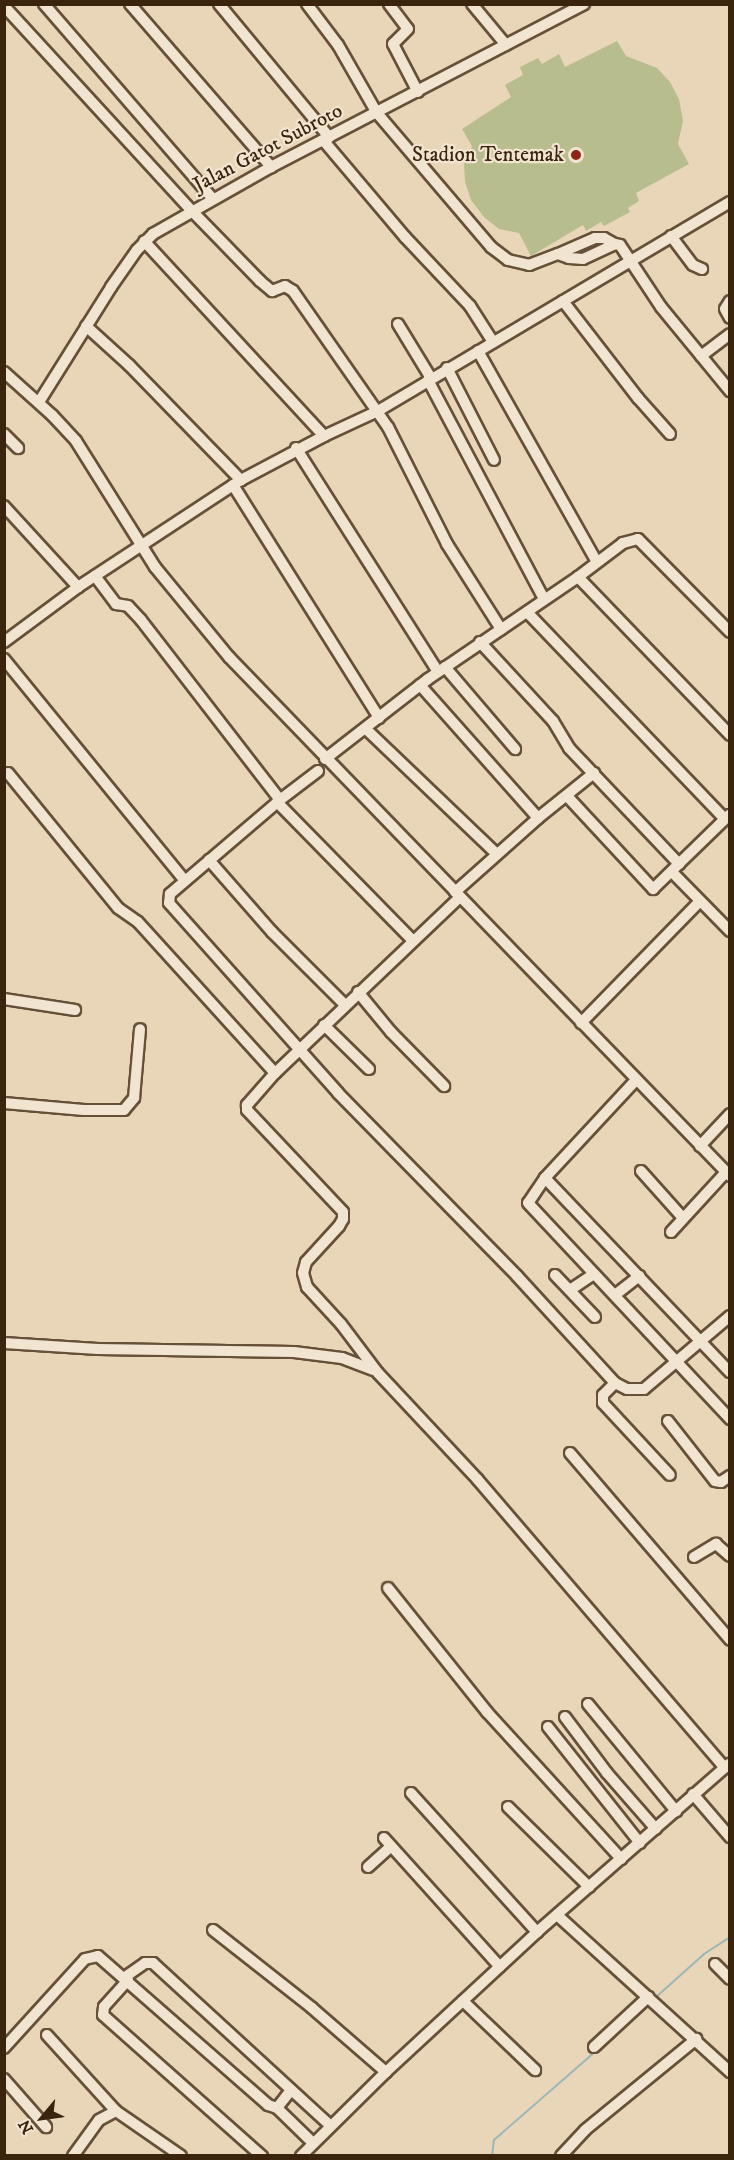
<!DOCTYPE html>
<style>
body{margin:0}
#map{position:relative;width:734px;height:2160px;overflow:hidden;background:#e9d6b8;font-family:"IM FELL DW Pica",serif}
div>[style]{position:absolute}
[style*='--x']{left:calc(var(--x)*1px);top:calc(var(--y)*1px);width:calc(var(--w)*1px);rotate:calc(var(--a)*1deg)}
.green>*{inset:0;background:#b8bd8e}
.stream>*{height:2px;margin:-1px;padding:0 1px;transform-origin:1px;border-radius:1px;background:#9ab7b7}
.roads{filter:drop-shadow(2px 0 #665038) drop-shadow(-2px 0 #665038) drop-shadow(0 2px #665038) drop-shadow(0 -2px #665038)}
.minor>*{height:10px;margin:-5px;padding:0 5px;transform-origin:5px;border-radius:5px;background:#f1e4d1}
.dots>*{width:16px;height:16px;translate:-50% -50%;box-sizing:border-box;border:3px solid #f1e4d1;border-radius:50%}
span{translate:-50% -50%;white-space:nowrap;text-align:center;line-height:1.15;-webkit-text-stroke:4.5px #f1e4d1;paint-order:stroke}
.street-label{font-size:21px;color:#3b240d}
.poi-label{font-size:21px;color:#3b240d}
.right{translate:-100% -50%;text-align:right}
.frame{position:absolute;inset:0;border:6px solid #3b240d;pointer-events:none}
.north{position:absolute;left:12px;top:2088px;width:60px;height:60px;-webkit-text-stroke:4px #f1e4d1;paint-order:stroke;rotate:241deg;font-size:16px;font-weight:700;line-height:24px;text-align:center;color:#3b240d}
.north::after{content:'';display:block;margin:auto;width:21px;height:27px;background:#3b240d;clip-path:polygon(50% 0,100% 100%,50% 72%,0 100%)}
</style>
<div id="map">
<div class="green">
<i style="clip-path:polygon(617px 41px,626px 56px,657px 68px,670px 82px,679px 99px,683px 121px,678px 144px,689px 164px,636px 193px,639px 201px,628px 208px,630px 212px,604px 226px,601px 222px,586px 231px,583px 225px,531px 256px,519px 233px,499px 229px,484px 217px,471px 200px,465px 182px,464px 163px,472px 146px,462px 129px,511px 97px,505px 85px,523px 75px,520px 67px,538px 58px,542px 64px,559px 54px,565px 67px)"></i>
</div>
<div class="stream">
<i style="--x:655;--y:1998;--w:66;--a:-41.9"></i>
<i style="--x:704;--y:1954;--w:31;--a:-33"></i>
<i style="--x:492;--y:2156;--w:16;--a:-83"></i>
<i style="--x:494;--y:2140;--w:206;--a:-41.1"></i>
</div>
<div class="roads">
<div class="minor">
<i style="--x:44;--y:4;--w:258;--a:49.1"></i>
<i style="--x:130;--y:4;--w:216;--a:49.1"></i>
<i style="--x:219;--y:4;--w:173;--a:50.4"></i>
<i style="--x:307;--y:4;--w:51;--a:52.9"></i>
<i style="--x:338;--y:45;--w:78;--a:60.2"></i>
<i style="--x:377;--y:113;--w:176;--a:49.6"></i>
<i style="--x:491;--y:247;--w:21;--a:37"></i>
<i style="--x:508;--y:260;--w:22;--a:13"></i>
<i style="--x:529;--y:265;--w:31;--a:-21"></i>
<i style="--x:558;--y:254;--w:12;--a:20"></i>
<i style="--x:569;--y:258;--w:14;--a:4"></i>
<i style="--x:583;--y:259;--w:35;--a:-25"></i>
<i style="--x:615;--y:244;--w:5;--a:11"></i>
<i style="--x:620;--y:245;--w:74;--a:56.5"></i>
<i style="--x:661;--y:307;--w:109;--a:50.6"></i>
<i style="--x:389;--y:4;--w:31;--a:53"></i>
<i style="--x:408;--y:29;--w:21;--a:135"></i>
<i style="--x:393;--y:44;--w:54;--a:62.5"></i>
<i style="--x:472;--y:4;--w:53;--a:50.3"></i>
<i style="--x:4;--y:6;--w:278;--a:47.5"></i>
<i style="--x:192;--y:211;--w:98;--a:45.8"></i>
<i style="--x:260;--y:281;--w:16;--a:40"></i>
<i style="--x:272;--y:291;--w:14;--a:-21"></i>
<i style="--x:285;--y:286;--w:9;--a:32"></i>
<i style="--x:293;--y:291;--w:166;--a:55.1"></i>
<i style="--x:388;--y:427;--w:131;--a:63.2"></i>
<i style="--x:447;--y:544;--w:101;--a:57.6"></i>
<i style="--x:323;--y:140;--w:127;--a:49.8"></i>
<i style="--x:405;--y:237;--w:95;--a:46.7"></i>
<i style="--x:470;--y:306;--w:43;--a:57.4"></i>
<i style="--x:671;--y:236;--w:36;--a:53"></i>
<i style="--x:693;--y:265;--w:10;--a:24"></i>
<i style="--x:558;--y:254;--w:40;--a:-23.4"></i>
<i style="--x:595;--y:238;--w:9;--a:0"></i>
<i style="--x:604;--y:238;--w:13;--a:29"></i>
<i style="--x:563;--y:301;--w:123;--a:52.3"></i>
<i style="--x:638;--y:398;--w:48;--a:48.4"></i>
<i style="--x:730;--y:301;--w:9;--a:122"></i>
<i style="--x:725;--y:309;--w:10;--a:61"></i>
<i style="--x:398;--y:324;--w:63;--a:58.6"></i>
<i style="--x:86;--y:326;--w:58;--a:42.2"></i>
<i style="--x:129;--y:365;--w:161;--a:45.8"></i>
<i style="--x:241;--y:480;--w:94;--a:-27.9"></i>
<i style="--x:324;--y:436;--w:265;--a:-132.7"></i>
<i style="--x:478;--y:351;--w:242;--a:60.6"></i>
<i style="--x:701;--y:356;--w:36;--a:-37"></i>
<i style="--x:447;--y:368;--w:103;--a:62.9"></i>
<i style="--x:4;--y:372;--w:64;--a:41.9"></i>
<i style="--x:52;--y:415;--w:35;--a:47"></i>
<i style="--x:76;--y:441;--w:149;--a:57.9"></i>
<i style="--x:155;--y:567;--w:117;--a:50.6"></i>
<i style="--x:229;--y:657;--w:721;--a:46.01"></i>
<i style="--x:428;--y:380;--w:248;--a:62.1"></i>
<i style="--x:39;--y:402;--w:136;--a:-57.9"></i>
<i style="--x:111;--y:287;--w:45;--a:-54.9"></i>
<i style="--x:137;--y:250;--w:23;--a:-45"></i>
<i style="--x:153;--y:234;--w:136;--a:-29.6"></i>
<i style="--x:271;--y:167;--w:353;--a:-27.5"></i>
<i style="--x:4;--y:434;--w:20;--a:45"></i>
<i style="--x:324;--y:436;--w:60;--a:-24.8"></i>
<i style="--x:378;--y:411;--w:409;--a:-30.7"></i>
<i style="--x:296;--y:448;--w:265;--a:57.6"></i>
<i style="--x:233;--y:485;--w:275;--a:57.9"></i>
<i style="--x:4;--y:506;--w:110;--a:47.6"></i>
<i style="--x:95;--y:576;--w:35;--a:53"></i>
<i style="--x:116;--y:604;--w:12;--a:9"></i>
<i style="--x:128;--y:606;--w:19;--a:47"></i>
<i style="--x:141;--y:620;--w:227;--a:52.3"></i>
<i style="--x:527;--y:612;--w:286;--a:46.3"></i>
<i style="--x:730;--y:632;--w:131;--a:-134.7"></i>
<i style="--x:638;--y:539;--w:16;--a:165"></i>
<i style="--x:623;--y:543;--w:56;--a:142.9"></i>
<i style="--x:578;--y:577;--w:219;--a:46.1"></i>
<i style="--x:4;--y:642;--w:92;--a:-36.6"></i>
<i style="--x:78;--y:587;--w:195;--a:-33.3"></i>
<i style="--x:480;--y:642;--w:108;--a:47.3"></i>
<i style="--x:553;--y:721;--w:31;--a:59"></i>
<i style="--x:569;--y:748;--w:160;--a:46.5"></i>
<i style="--x:4;--y:659;--w:286;--a:50.8"></i>
<i style="--x:445;--y:667;--w:108;--a:49.5"></i>
<i style="--x:420;--y:685;--w:178;--a:48.4"></i>
<i style="--x:366;--y:729;--w:181;--a:43.7"></i>
<i style="--x:325;--y:759;--w:130;--a:-37.8"></i>
<i style="--x:428;--y:679;--w:181;--a:-34.2"></i>
<i style="--x:318;--y:771;--w:48;--a:142.7"></i>
<i style="--x:280;--y:800;--w:145;--a:139.5"></i>
<i style="--x:170;--y:894;--w:9;--a:96"></i>
<i style="--x:169;--y:903;--w:254;--a:48.3"></i>
<i style="--x:338;--y:1093;--w:256;--a:45.6"></i>
<i style="--x:517;--y:1276;--w:145;--a:47.5"></i>
<i style="--x:615;--y:1383;--w:13;--a:27"></i>
<i style="--x:627;--y:1389;--w:17;--a:0"></i>
<i style="--x:644;--y:1389;--w:113;--a:-40.3"></i>
<i style="--x:8;--y:773;--w:174;--a:50.8"></i>
<i style="--x:118;--y:908;--w:24;--a:35"></i>
<i style="--x:138;--y:922;--w:204;--a:47.8"></i>
<i style="--x:567;--y:796;--w:127;--a:47.2"></i>
<i style="--x:653;--y:889;--w:106;--a:-44.2"></i>
<i style="--x:277;--y:802;--w:194;--a:45.6"></i>
<i style="--x:209;--y:860;--w:96;--a:48.8"></i>
<i style="--x:272;--y:932;--w:103;--a:45"></i>
<i style="--x:672;--y:872;--w:83;--a:45.5"></i>
<i style="--x:455;--y:892;--w:111;--a:-41.7"></i>
<i style="--x:538;--y:818;--w:72;--a:-38.8"></i>
<i style="--x:460;--y:897;--w:255;--a:136.4"></i>
<i style="--x:275;--y:1073;--w:43;--a:131.2"></i>
<i style="--x:247;--y:1105;--w:5;--a:90"></i>
<i style="--x:247;--y:1110;--w:140;--a:46.7"></i>
<i style="--x:343;--y:1212;--w:7;--a:90"></i>
<i style="--x:343;--y:1219;--w:8;--a:120"></i>
<i style="--x:339;--y:1226;--w:49;--a:132.5"></i>
<i style="--x:306;--y:1262;--w:11;--a:105"></i>
<i style="--x:303;--y:1273;--w:15;--a:74"></i>
<i style="--x:307;--y:1287;--w:50;--a:47.4"></i>
<i style="--x:341;--y:1324;--w:61;--a:52.9"></i>
<i style="--x:378;--y:1373;--w:146;--a:46.9"></i>
<i style="--x:478;--y:1480;--w:379;--a:49.4"></i>
<i style="--x:358;--y:992;--w:52;--a:50.5"></i>
<i style="--x:391;--y:1032;--w:76;--a:45.5"></i>
<i style="--x:4;--y:999;--w:72;--a:8.8"></i>
<i style="--x:581;--y:1023;--w:170;--a:-45.7"></i>
<i style="--x:324;--y:1025;--w:63;--a:44.4"></i>
<i style="--x:636;--y:1080;--w:134;--a:132.9"></i>
<i style="--x:545;--y:1178;--w:30;--a:124"></i>
<i style="--x:528;--y:1203;--w:296;--a:46.9"></i>
<i style="--x:4;--y:1103;--w:80;--a:5"></i>
<i style="--x:84;--y:1110;--w:40;--a:0"></i>
<i style="--x:124;--y:1110;--w:16;--a:-50"></i>
<i style="--x:134;--y:1098;--w:69;--a:-85"></i>
<i style="--x:700;--y:1146;--w:44;--a:-46.8"></i>
<i style="--x:641;--y:1171;--w:63;--a:48.2"></i>
<i style="--x:545;--y:1178;--w:268;--a:46.4"></i>
<i style="--x:671;--y:1232;--w:81;--a:-47.5"></i>
<i style="--x:555;--y:1275;--w:58;--a:46.4"></i>
<i style="--x:570;--y:1290;--w:29;--a:-34"></i>
<i style="--x:615;--y:1295;--w:31;--a:-38"></i>
<i style="--x:4;--y:1343;--w:94;--a:3.7"></i>
<i style="--x:98;--y:1349;--w:196;--a:0.9"></i>
<i style="--x:294;--y:1352;--w:48;--a:7.1"></i>
<i style="--x:342;--y:1358;--w:33;--a:21"></i>
<i style="--x:615;--y:1383;--w:17;--a:135"></i>
<i style="--x:603;--y:1395;--w:8;--a:90"></i>
<i style="--x:603;--y:1403;--w:98;--a:47.1"></i>
<i style="--x:668;--y:1421;--w:76;--a:51.9"></i>
<i style="--x:715;--y:1481;--w:6;--a:9"></i>
<i style="--x:721;--y:1482;--w:11;--a:-34"></i>
<i style="--x:570;--y:1453;--w:246;--a:49.4"></i>
<i style="--x:694;--y:1557;--w:26;--a:-31"></i>
<i style="--x:716;--y:1544;--w:18;--a:41"></i>
<i style="--x:388;--y:1588;--w:159;--a:51.4"></i>
<i style="--x:487;--y:1712;--w:199;--a:47.6"></i>
<i style="--x:588;--y:1704;--w:139;--a:50.6"></i>
<i style="--x:565;--y:1717;--w:70;--a:53.1"></i>
<i style="--x:607;--y:1773;--w:74;--a:48.8"></i>
<i style="--x:548;--y:1727;--w:148;--a:51.6"></i>
<i style="--x:411;--y:1793;--w:188;--a:47.8"></i>
<i style="--x:693;--y:1794;--w:57;--a:49.3"></i>
<i style="--x:508;--y:1807;--w:114;--a:44.6"></i>
<i style="--x:384;--y:1838;--w:173;--a:48"></i>
<i style="--x:368;--y:1867;--w:31;--a:-42"></i>
<i style="--x:557;--y:1915;--w:234;--a:42.2"></i>
<i style="--x:213;--y:1930;--w:126;--a:38.2"></i>
<i style="--x:312;--y:2008;--w:98;--a:40.9"></i>
<i style="--x:715;--y:1964;--w:21;--a:45"></i>
<i style="--x:125;--y:1977;--w:24;--a:-35"></i>
<i style="--x:145;--y:1963;--w:8;--a:0"></i>
<i style="--x:153;--y:1963;--w:241;--a:42.5"></i>
<i style="--x:128;--y:1980;--w:36;--a:132"></i>
<i style="--x:104;--y:2007;--w:8;--a:97"></i>
<i style="--x:103;--y:2015;--w:213;--a:41.6"></i>
<i style="--x:463;--y:2001;--w:100;--a:43.8"></i>
<i style="--x:47;--y:2035;--w:103;--a:47.8"></i>
<i style="--x:594;--y:2047;--w:74;--a:-42.8"></i>
<i style="--x:4;--y:2048;--w:120;--a:-47.7"></i>
<i style="--x:85;--y:1959;--w:13;--a:-13"></i>
<i style="--x:98;--y:1956;--w:226;--a:41.2"></i>
<i style="--x:268;--y:2105;--w:9;--a:18"></i>
<i style="--x:277;--y:2108;--w:50;--a:44.2"></i>
<i style="--x:4;--y:2079;--w:64;--a:48.8"></i>
<i style="--x:277;--y:2108;--w:23;--a:-52"></i>
<i style="--x:73;--y:2156;--w:44;--a:-54.2"></i>
<i style="--x:99;--y:2120;--w:19;--a:-28"></i>
<i style="--x:116;--y:2111;--w:79;--a:34.7"></i>
<i style="--x:301;--y:2156;--w:120;--a:-44.7"></i>
<i style="--x:386;--y:2072;--w:206;--a:-42.8"></i>
<i style="--x:537;--y:1932;--w:255;--a:-41.2"></i>
<i style="--x:561;--y:2156;--w:35;--a:-47"></i>
<i style="--x:585;--y:2130;--w:144;--a:-39.3"></i>
</div>
</div>
<div class="dots">
<i style="left:576px;top:155px;background:#8f2418"></i>
</div>
<div class="street-label">
<span style="left:268px;top:148px;rotate:-28deg">Jalan Gatot Subroto</span>
</div>
<div class="poi-label">
<span class="right" style="left:564px;top:155px">Stadion Tentemak</span>
</div>
<div class="frame"></div>
<div class="north">N</div>
</div>
